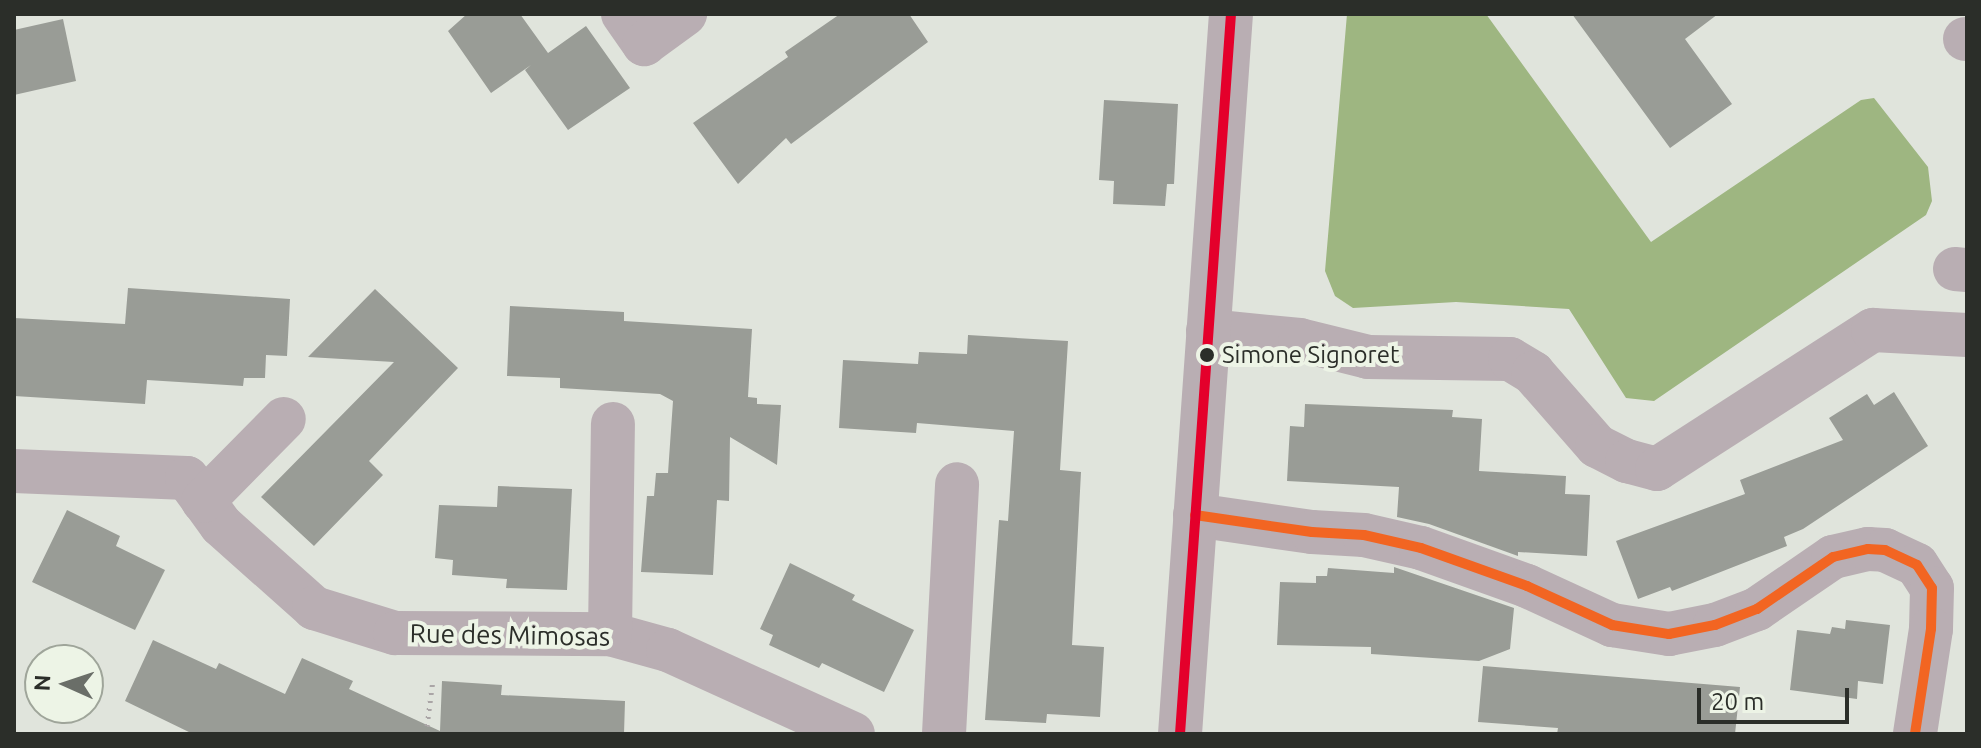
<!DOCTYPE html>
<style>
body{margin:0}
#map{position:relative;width:1981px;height:748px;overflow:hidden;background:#e0e4dc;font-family:Ubuntu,sans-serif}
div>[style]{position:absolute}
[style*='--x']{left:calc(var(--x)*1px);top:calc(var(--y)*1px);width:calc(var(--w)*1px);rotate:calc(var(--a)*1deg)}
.water>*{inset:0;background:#9eb681}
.building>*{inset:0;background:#999c96}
.path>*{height:5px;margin-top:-2.5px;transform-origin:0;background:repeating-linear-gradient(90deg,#aaa5a6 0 2px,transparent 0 8px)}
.minor>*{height:44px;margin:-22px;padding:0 22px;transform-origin:22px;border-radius:22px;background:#b9aeb3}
.bus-1>*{height:10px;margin:-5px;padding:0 5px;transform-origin:5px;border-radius:5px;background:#f26522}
.bus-2>*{height:10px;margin:-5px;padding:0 5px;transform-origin:5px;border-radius:5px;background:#e4002b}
.dots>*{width:22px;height:22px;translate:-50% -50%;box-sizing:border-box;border:4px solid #edf4e6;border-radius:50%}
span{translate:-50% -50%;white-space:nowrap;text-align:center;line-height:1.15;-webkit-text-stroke:8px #edf4e6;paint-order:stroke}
.bus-label{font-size:24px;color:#2b2e29}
.left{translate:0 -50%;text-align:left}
.street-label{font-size:26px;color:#2b2e29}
.frame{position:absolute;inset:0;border:16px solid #2b2e29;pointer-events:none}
.north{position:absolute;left:24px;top:644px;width:80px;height:80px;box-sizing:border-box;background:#edf4e6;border:2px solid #9fa59a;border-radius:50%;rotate:273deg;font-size:22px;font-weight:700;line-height:32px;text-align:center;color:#2b2e29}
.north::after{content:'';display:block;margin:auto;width:28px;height:36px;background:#6a6e68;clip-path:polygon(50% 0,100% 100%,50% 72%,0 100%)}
.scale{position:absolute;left:1697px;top:688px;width:152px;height:36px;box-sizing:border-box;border:4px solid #2b2e29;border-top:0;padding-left:10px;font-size:24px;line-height:28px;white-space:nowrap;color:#2b2e29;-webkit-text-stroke:6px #edf4e6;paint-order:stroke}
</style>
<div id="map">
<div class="water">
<i style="clip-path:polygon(1347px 14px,1486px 14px,1651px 242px,1861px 100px,1874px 98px,1928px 167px,1932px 201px,1926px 215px,1654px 401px,1626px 398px,1569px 309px,1456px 302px,1353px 308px,1335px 296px,1325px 271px)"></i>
</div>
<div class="building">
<i style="clip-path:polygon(467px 14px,520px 14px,548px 53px,586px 26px,630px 88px,568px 130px,525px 70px,531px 65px,491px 93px,448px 31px)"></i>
<i style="clip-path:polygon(840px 14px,909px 14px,928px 42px,791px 144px,786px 138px,738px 184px,693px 123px,788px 57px,785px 52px)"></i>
<i style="clip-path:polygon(1572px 14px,1718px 14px,1685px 39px,1732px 104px,1670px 148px)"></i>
<i style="clip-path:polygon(63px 19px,76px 81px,14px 95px,14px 30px)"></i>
<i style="clip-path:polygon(1104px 100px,1178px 104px,1174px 184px,1167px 184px,1165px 206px,1113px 204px,1114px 181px,1099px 180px)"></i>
<i style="clip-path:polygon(128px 288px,290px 299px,287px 356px,266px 355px,265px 378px,244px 378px,243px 386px,147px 380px,145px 404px,14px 396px,14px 318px,125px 324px)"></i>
<i style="clip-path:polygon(375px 289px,458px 368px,369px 461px,383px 475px,314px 546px,261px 497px,394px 362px,308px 357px)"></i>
<i style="clip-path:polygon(510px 306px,624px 312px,624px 321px,752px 329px,748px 397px,757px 398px,757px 404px,781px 405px,777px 465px,730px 437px,729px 501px,717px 500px,713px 575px,641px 572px,647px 496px,654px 496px,656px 473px,668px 473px,673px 401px,660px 394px,560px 388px,560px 378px,507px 376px)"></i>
<i style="clip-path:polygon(968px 335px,1068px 341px,1060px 470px,1081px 472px,1072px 645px,1104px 647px,1100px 717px,1047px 714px,1046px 723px,985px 720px,999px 520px,1008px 521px,1014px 431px,917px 423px,916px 433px,839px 428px,843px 360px,918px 364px,919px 352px,967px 354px)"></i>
<i style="clip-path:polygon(1894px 392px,1928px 446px,1803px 529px,1784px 537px,1787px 546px,1672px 591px,1670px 587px,1638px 599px,1616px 541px,1745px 494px,1740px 480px,1843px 440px,1829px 418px,1867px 394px,1874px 405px)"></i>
<i style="clip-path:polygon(1305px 404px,1453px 410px,1452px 417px,1482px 419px,1479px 471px,1566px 476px,1565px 494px,1590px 495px,1587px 556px,1518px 552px,1518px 556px,1429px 524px,1397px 517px,1399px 487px,1287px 481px,1290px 426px,1304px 427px)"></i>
<i style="clip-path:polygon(498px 486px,572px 489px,567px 590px,506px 588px,507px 579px,452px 575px,453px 560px,435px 558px,439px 505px,497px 507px)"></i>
<i style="clip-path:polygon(67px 510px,120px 536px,116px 546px,165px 570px,135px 630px,32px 582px)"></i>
<i style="clip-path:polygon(790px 563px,855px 595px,852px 600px,914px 630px,884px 692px,822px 663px,819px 668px,769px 645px,773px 635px,760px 629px)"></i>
<i style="clip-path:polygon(1394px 567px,1514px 608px,1510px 649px,1479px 661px,1371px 654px,1371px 647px,1277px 645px,1280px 582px,1316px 583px,1316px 576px,1327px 576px,1328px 568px,1394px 573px)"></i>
<i style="clip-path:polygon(1846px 620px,1890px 625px,1883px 684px,1858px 681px,1857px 699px,1790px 690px,1797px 630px,1830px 634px,1832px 627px,1845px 629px)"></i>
<i style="clip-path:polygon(153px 640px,216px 669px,219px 663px,285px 694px,302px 658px,353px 681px,349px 689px,440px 731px,442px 681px,502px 685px,501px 695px,625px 701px,624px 734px,193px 734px,125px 701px)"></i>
<i style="clip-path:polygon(1483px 666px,1740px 687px,1735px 734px,1557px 734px,1558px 728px,1478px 722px)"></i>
</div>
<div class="path">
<i style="--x:426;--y:734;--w:55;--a:-82.7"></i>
</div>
<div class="minor">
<i style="--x:623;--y:14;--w:37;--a:55"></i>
<i style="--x:644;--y:44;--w:51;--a:-36.2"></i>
<i style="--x:1965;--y:39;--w:2;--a:0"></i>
<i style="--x:1955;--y:269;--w:12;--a:5"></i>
<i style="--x:1208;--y:331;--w:92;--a:5.6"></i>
<i style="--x:1300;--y:340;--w:70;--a:14"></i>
<i style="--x:1368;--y:357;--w:142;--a:0.8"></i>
<i style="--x:1510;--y:359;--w:27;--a:31"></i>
<i style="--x:1533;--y:373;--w:97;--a:48.8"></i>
<i style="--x:1597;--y:446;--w:34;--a:27"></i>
<i style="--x:1627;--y:461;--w:31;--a:15"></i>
<i style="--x:1657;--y:469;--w:257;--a:-32.8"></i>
<i style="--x:1873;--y:330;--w:94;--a:3"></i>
<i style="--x:14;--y:471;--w:173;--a:2.3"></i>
<i style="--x:187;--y:478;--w:58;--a:54.1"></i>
<i style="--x:221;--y:525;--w:125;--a:41.7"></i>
<i style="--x:314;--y:608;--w:85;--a:17.2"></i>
<i style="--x:395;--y:633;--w:215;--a:0.3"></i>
<i style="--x:610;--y:634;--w:60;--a:15.4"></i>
<i style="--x:668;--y:650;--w:203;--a:24.4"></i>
<i style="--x:203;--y:501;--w:115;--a:-45.4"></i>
<i style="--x:1195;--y:515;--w:118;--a:8.3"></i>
<i style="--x:1312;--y:532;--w:52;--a:3.3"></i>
<i style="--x:1364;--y:535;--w:58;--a:12.8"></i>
<i style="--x:1421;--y:548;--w:113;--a:19.7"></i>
<i style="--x:1527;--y:586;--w:94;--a:24.6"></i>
<i style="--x:1612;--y:625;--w:58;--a:9"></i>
<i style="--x:1669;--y:634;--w:47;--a:-11.1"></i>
<i style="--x:1715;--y:625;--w:45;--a:-20.9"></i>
<i style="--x:1757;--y:609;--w:92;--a:-34.4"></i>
<i style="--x:1833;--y:557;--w:36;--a:-13"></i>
<i style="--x:1868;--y:549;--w:17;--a:3"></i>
<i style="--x:1885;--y:550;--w:35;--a:25"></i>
<i style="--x:1917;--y:565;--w:27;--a:57"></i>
<i style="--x:1932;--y:588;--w:41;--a:91.4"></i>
<i style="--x:1931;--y:629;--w:106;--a:98.7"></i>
<i style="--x:610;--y:634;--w:210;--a:-89.2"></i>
<i style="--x:944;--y:734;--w:250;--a:-87"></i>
<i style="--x:1180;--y:734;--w:722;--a:-85.95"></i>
</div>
<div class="bus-1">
<i style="--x:1195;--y:515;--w:118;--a:8.3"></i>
<i style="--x:1312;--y:532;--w:52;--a:3.3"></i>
<i style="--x:1364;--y:535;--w:58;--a:12.8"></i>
<i style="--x:1421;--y:548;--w:113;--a:19.7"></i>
<i style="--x:1527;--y:586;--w:94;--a:24.6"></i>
<i style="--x:1612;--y:625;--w:58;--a:9"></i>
<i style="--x:1669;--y:634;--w:47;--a:-11.1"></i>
<i style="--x:1715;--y:625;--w:45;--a:-20.9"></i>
<i style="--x:1757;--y:609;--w:92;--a:-34.4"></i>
<i style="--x:1833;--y:557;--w:36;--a:-13"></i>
<i style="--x:1868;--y:549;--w:17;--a:3"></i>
<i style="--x:1885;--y:550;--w:35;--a:25"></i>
<i style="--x:1917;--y:565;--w:27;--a:57"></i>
<i style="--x:1932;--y:588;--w:41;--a:91.4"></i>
<i style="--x:1931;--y:629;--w:106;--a:98.7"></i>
</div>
<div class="bus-2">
<i style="--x:1180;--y:734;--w:722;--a:-85.95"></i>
</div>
<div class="dots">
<i style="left:1207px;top:355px;background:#2b2e29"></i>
</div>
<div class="bus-label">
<span class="left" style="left:1222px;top:355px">Simone Signoret</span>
</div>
<div class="street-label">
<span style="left:510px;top:635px;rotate:1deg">Rue des Mimosas</span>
</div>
<div class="frame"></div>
<div class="north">N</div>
<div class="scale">20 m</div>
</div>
